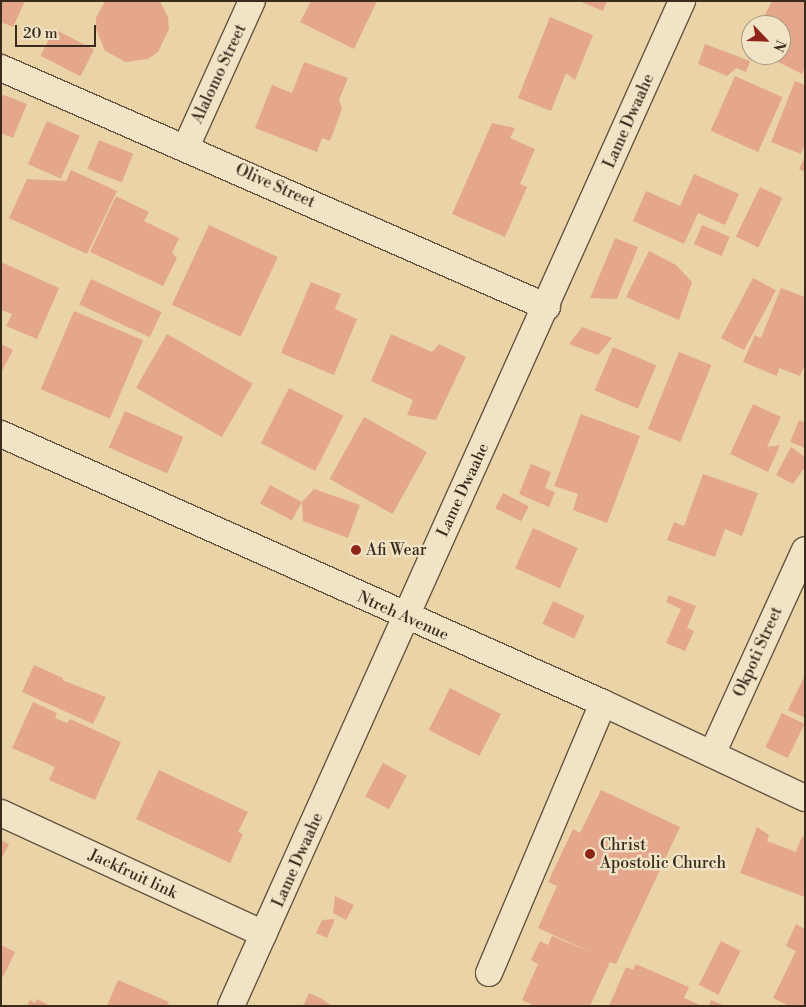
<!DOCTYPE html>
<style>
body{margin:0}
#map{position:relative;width:806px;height:1007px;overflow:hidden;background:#ead4a7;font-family:"Libre Bodoni",serif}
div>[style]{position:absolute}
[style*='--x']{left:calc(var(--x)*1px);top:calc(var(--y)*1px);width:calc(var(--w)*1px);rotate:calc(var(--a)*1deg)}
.building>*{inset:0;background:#e4a78b;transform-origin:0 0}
.roads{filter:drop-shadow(1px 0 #655540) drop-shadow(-1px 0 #655540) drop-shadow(0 1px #655540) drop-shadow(0 -1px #655540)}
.minor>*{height:26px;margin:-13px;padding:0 13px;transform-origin:13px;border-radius:13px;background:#f1e3c6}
.dots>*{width:14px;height:14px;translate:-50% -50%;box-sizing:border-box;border:2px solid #f1e3c6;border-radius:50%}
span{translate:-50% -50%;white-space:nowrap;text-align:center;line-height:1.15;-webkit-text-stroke:4.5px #f1e3c6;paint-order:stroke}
.street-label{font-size:16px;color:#392b1d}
.poi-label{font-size:16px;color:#392b1d}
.left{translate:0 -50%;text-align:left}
.frame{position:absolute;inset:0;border:2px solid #392b1d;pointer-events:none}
.north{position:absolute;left:741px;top:15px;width:50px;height:50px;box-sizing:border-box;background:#f1e3c6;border:1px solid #a79982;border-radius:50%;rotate:114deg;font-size:14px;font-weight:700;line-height:20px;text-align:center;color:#392b1d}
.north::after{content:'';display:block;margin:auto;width:18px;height:22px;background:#8f2418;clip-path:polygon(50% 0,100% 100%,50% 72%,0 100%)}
.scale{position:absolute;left:15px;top:25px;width:81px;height:22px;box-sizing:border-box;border:2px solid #392b1d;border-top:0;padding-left:6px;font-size:15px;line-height:18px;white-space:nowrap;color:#392b1d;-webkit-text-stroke:4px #f1e3c6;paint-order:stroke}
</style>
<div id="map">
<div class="building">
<i style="clip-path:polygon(1px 1px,25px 1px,13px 27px,1px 22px)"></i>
<i style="clip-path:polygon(105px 1px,160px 1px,168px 17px,169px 29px,158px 52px,148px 59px,126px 62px,105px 51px,96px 29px,96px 18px)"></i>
<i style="clip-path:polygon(311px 1px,377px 1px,354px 49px,300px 22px)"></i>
<i style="clip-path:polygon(579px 1px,607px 1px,603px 11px)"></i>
<i style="clip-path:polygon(772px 1px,805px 1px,805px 67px,802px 74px,764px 55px,781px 55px,781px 25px,760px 25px)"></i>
<i style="clip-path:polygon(550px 17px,593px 35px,575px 80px,566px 73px,551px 111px,518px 98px)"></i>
<i style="left:54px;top:29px;width:45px;height:30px;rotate:27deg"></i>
<i style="clip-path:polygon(705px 44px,750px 61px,746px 72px,736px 68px,727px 76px,698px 64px)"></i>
<i style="clip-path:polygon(304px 62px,348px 78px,339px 100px,342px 109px,330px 141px,322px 138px,317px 152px,255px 128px,272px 85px,292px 93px)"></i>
<i style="left:735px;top:76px;width:52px;height:60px;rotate:24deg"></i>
<i style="clip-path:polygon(795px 81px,805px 85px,805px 145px,801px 154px,771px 142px)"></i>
<i style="clip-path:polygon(1px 94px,27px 104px,13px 138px,1px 133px)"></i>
<i style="left:47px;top:121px;width:36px;height:47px;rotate:24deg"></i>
<i style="clip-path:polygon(492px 123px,515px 128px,510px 138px,535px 149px,520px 184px,527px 187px,505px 237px,452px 214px)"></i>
<i style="left:99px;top:140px;width:37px;height:31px;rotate:22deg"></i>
<i style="clip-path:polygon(805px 157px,805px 172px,799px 169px)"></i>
<i style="clip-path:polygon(71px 170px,117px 191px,87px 254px,9px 218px,27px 179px,66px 181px)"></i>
<i style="clip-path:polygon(694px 174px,739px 194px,725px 225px,698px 213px,684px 244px,633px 221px,646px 191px,680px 206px)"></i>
<i style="left:760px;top:187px;width:25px;height:55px;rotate:26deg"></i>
<i style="clip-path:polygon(116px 196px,149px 212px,144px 221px,179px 238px,172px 253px,177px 258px,163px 286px,90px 252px)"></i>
<i style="left:209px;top:225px;width:76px;height:88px;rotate:25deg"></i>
<i style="left:702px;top:225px;width:30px;height:21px;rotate:23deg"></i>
<i style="clip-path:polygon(615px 238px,638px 247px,617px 299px,590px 298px)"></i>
<i style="clip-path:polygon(649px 251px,676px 265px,692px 282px,679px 320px,626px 297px)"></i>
<i style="clip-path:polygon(1px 262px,59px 288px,37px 339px,6px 326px,12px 314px,1px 310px)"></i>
<i style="left:753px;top:278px;width:26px;height:68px;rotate:28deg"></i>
<i style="left:91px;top:279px;width:78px;height:28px;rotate:25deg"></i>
<i style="clip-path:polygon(311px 282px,341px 294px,335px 309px,357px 319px,334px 375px,281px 353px)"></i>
<i style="clip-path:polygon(781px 288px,805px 297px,805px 364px,800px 376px,779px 368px,777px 376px,743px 362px,755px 335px,761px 338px)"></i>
<i style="left:74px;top:311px;width:75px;height:85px;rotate:23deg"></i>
<i style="clip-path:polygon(582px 327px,612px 338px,598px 355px,569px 344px)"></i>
<i style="left:167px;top:334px;width:99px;height:62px;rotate:30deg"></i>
<i style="clip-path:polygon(391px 334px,432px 352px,439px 344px,466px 357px,436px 420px,407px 415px,413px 400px,371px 381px)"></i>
<i style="clip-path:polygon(1px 344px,13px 350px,1px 373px)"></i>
<i style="left:613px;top:347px;width:47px;height:47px;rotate:23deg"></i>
<i style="left:679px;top:352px;width:35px;height:83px;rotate:22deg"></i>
<i style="left:289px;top:388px;width:61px;height:62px;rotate:27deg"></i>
<i style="clip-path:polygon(753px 404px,781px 417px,767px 447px,780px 445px,768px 472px,730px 454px)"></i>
<i style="left:125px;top:411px;width:64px;height:40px;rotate:24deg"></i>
<i style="clip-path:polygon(581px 414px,640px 436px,607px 523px,573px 510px,578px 494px,554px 486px)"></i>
<i style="left:364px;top:417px;width:72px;height:71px;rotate:29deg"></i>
<i style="clip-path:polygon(799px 420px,805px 423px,805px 448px,790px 442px)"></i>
<i style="clip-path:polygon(791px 447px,805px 457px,805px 467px,793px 484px,776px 475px)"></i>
<i style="clip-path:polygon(531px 464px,551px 472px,545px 488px,555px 492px,549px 507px,519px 494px)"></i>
<i style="clip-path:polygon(703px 474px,758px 493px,742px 536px,725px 529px,715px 557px,667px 540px,674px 522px,684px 526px)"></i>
<i style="left:270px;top:485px;width:36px;height:21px;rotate:28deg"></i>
<i style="clip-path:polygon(314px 489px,360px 505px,348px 538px,303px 521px,302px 502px)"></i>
<i style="left:503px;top:493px;width:29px;height:17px;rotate:27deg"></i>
<i style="left:533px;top:528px;width:49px;height:44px;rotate:24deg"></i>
<i style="clip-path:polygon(669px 595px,696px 606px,687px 628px,694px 631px,685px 651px,666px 643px,681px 609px,666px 602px)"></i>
<i style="left:553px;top:601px;width:35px;height:25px;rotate:25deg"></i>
<i style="clip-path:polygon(34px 665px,63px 678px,62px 680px,106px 697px,93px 724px,22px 692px)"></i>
<i style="clip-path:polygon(805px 675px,805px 718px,788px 710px)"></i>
<i style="left:450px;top:688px;width:57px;height:47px;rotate:27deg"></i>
<i style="clip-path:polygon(33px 702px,57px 713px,55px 718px,67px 723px,70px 719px,121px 742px,95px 800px,49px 780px,55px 767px,12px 748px)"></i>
<i style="left:782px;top:713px;width:25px;height:38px;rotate:26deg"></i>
<i style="left:383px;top:763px;width:27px;height:38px;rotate:28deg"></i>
<i style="clip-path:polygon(159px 770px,248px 812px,238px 832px,243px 834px,230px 863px,136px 819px)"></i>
<i style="clip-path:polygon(601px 790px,680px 827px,616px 964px,610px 962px,590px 1006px,535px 1006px,522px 1000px,538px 964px,531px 960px,540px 941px,548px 945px,552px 936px,595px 954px,538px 928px,557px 886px,548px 882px,573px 829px,580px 833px)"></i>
<i style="clip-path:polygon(757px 827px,769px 835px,767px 841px,796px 852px,802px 836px,805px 838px,805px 897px,740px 873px)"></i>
<i style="clip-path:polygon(1px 840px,9px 844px,1px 860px)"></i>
<i style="clip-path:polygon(335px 896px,354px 905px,346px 920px,333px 913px)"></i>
<i style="clip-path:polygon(335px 919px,327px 938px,316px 933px,322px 920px)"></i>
<i style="clip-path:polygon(796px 924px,805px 929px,805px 1006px,789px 1006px,773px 998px,796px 951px,786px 946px)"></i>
<i style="left:721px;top:941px;width:22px;height:49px;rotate:27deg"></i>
<i style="clip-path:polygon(1px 945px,15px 952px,3px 977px,1px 977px)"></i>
<i style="clip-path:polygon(636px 964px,689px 987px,684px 998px,702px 1006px,609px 1006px,626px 967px,633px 970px)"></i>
<i style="clip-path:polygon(118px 980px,169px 1002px,167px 1006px,107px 1006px)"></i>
<i style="clip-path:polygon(309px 993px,322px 999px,332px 1006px,303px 1006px)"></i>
<i style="clip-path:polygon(37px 999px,50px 1006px,27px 1006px,30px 1000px,35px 1003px)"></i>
<i style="clip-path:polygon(711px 1000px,725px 1006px,709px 1006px)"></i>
</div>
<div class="roads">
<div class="minor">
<i style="--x:1;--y:68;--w:596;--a:23.64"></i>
<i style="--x:186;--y:147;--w:160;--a:-65.7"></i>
<i style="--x:1;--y:434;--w:659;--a:24.08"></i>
<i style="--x:603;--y:703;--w:223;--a:25.2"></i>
<i style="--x:712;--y:754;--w:224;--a:-65.5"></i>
<i style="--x:1;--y:813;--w:289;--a:24.7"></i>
<i style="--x:489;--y:973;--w:293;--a:-67.1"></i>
<i style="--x:231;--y:1006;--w:1102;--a:-65.83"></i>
</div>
</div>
<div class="dots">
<i style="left:356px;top:550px;background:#8f2418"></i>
<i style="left:590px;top:854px;background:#8f2418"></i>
</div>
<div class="street-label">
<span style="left:219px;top:74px;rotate:-65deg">Alalomo Street</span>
<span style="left:629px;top:121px;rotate:-66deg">Lame Dwaahe</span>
<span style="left:275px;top:186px;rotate:24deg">Olive Street</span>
<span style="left:463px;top:490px;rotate:-65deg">Lame Dwaahe</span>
<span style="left:403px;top:616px;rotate:24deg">Ntreh Avenue</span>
<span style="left:758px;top:652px;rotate:-66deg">Okpoti Street</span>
<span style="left:298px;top:860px;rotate:-66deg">Lame Dwaahe</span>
<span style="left:133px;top:874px;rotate:25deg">Jackfruit link</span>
</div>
<div class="poi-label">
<span class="left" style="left:366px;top:550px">Afi Wear</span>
<span class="left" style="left:600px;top:854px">Christ<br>Apostolic Church</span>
</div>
<div class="frame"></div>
<div class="north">N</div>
<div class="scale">20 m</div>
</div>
